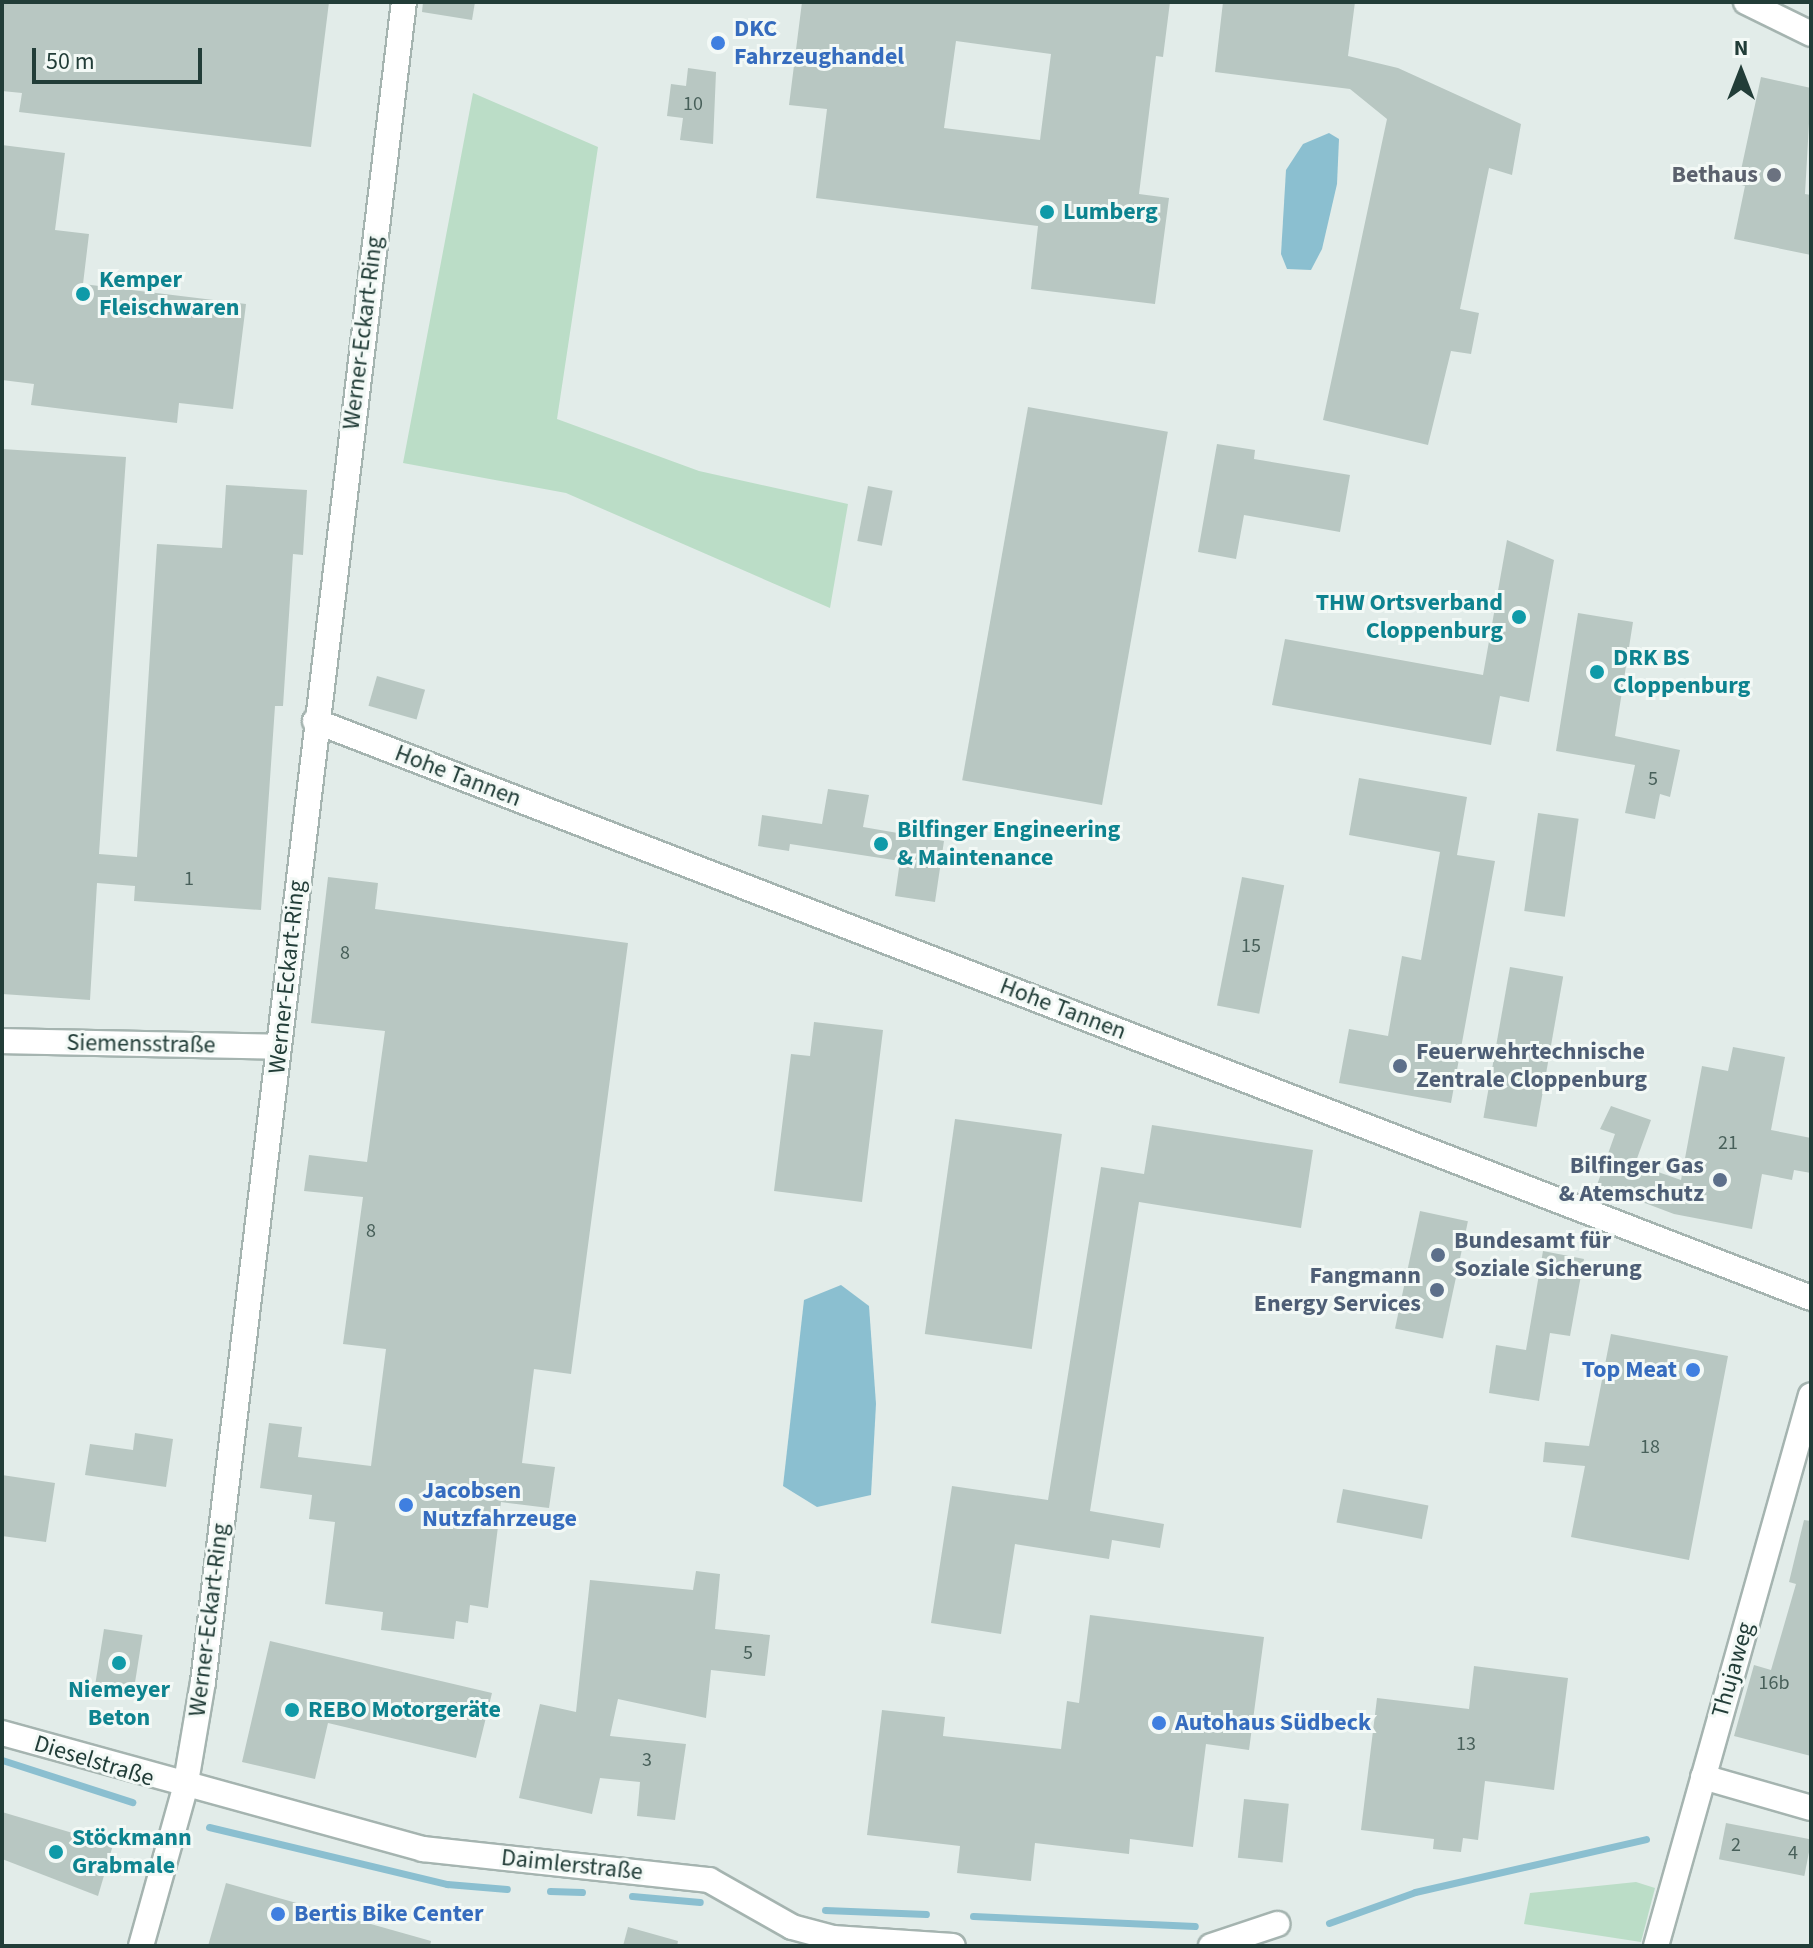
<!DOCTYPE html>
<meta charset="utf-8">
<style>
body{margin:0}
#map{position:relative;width:1813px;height:1948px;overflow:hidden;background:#e2ece9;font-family:"Source Sans 3",sans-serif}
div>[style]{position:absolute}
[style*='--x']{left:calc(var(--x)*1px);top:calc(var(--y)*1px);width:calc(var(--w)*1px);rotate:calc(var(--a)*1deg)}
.green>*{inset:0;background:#bbddc7}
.water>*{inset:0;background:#8bbfd0}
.stream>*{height:7px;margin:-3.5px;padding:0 3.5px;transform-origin:3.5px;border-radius:3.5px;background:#8bbfd0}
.building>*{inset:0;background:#b8c7c2;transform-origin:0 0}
.roads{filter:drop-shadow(2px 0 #a5b4b0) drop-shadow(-2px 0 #a5b4b0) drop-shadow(0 2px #a5b4b0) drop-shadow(0 -2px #a5b4b0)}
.minor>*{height:24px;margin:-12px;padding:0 12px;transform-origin:12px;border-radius:12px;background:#fff}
.dots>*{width:22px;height:22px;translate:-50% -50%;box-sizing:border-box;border:4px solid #f3f9f6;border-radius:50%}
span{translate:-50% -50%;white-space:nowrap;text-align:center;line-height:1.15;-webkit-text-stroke:6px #f3f9f6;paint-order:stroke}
.number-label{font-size:20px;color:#48605a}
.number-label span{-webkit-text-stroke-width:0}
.shop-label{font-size:24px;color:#366cbe;font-weight:700}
.left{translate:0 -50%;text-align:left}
.right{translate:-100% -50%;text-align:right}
.worship-label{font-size:24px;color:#5b616d;font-weight:700}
.culture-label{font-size:24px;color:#0d838f;font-weight:700}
.street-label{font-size:24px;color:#223d38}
.service-label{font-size:24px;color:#4e5e75;font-weight:700}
.frame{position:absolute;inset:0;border:4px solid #223d38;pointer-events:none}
.north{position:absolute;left:1701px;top:32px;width:80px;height:80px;-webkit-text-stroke:6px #f3f9f6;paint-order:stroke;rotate:0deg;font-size:22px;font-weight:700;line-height:32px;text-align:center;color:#223d38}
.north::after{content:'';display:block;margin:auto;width:28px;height:36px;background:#223d38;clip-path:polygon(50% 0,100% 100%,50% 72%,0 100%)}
.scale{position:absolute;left:32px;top:48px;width:170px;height:36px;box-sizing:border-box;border:4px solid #223d38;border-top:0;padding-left:10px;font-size:24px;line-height:28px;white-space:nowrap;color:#223d38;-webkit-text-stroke:6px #f3f9f6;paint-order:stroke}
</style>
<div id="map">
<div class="green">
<i style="clip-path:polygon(473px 93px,598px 147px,557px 419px,699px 471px,848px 504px,830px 608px,566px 493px,403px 463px)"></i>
<i style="clip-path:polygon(1636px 1882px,1655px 1888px,1641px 1942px,1524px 1924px,1530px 1893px)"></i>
</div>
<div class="water">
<i style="clip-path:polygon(1329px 133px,1339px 139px,1337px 184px,1322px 249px,1311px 270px,1287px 269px,1281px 254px,1286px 170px,1303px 144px)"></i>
<i style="clip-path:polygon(841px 1285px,869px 1306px,876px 1404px,871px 1495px,817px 1507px,783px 1486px,804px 1300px)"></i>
</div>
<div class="stream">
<i style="--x:2;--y:1760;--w:137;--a:17.9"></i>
<i style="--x:209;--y:1827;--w:245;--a:13.5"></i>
<i style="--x:447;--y:1884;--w:60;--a:4.8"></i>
<i style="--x:550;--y:1891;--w:32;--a:2"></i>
<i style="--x:632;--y:1896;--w:68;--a:5"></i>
<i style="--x:825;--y:1910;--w:101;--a:2.3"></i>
<i style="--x:973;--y:1916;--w:222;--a:2.6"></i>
<i style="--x:1329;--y:1923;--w:91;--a:-19.8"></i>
<i style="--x:1415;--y:1892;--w:237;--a:-12.9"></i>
</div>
<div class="building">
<i style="clip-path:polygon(2px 2px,329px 2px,311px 147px,19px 112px,22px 93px,2px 91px)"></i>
<i style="clip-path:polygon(423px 2px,475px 2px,472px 20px,422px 12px)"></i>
<i style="clip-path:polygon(evenodd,802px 2px,1170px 2px,1163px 57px,1156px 56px,1139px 194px,1169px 198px,1155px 304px,1031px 289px,1038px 226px,816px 198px,827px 109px,789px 105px,802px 2px,956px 41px,1051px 54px,1040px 140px,944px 128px,956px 41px)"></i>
<i style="clip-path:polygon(1223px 2px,1355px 2px,1348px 56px,1398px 68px,1521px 124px,1512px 175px,1489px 168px,1460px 309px,1479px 313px,1471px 354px,1451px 351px,1428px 445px,1323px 420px,1387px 119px,1350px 89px,1215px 72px)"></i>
<i style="clip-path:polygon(688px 68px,716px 72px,713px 144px,680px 140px,683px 118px,667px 116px,671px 84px,686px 86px)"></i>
<i style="clip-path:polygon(1761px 77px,1811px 88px,1805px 194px,1811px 195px,1811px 255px,1734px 239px,1745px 186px,1738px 184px)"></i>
<i style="clip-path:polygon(2px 145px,65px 153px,55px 230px,89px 234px,83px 284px,246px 304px,233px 409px,179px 403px,177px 423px,31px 405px,34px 384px,2px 380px)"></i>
<i style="left:1028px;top:407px;width:142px;height:379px;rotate:10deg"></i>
<i style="clip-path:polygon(1217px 444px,1255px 450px,1254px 459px,1350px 475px,1340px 532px,1244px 515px,1236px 559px,1198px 552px)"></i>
<i style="clip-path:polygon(2px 449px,126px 457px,99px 854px,137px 857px,157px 544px,222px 548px,226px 485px,307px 490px,303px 555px,293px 554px,283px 706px,275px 706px,261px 910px,134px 901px,135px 886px,97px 883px,90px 1000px,2px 994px)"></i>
<i style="left:868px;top:486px;width:25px;height:56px;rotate:11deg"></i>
<i style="clip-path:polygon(1507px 540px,1554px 560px,1529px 702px,1500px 696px,1491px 745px,1272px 705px,1285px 639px,1483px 675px)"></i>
<i style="clip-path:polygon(1578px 613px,1633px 622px,1615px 736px,1680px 750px,1670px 797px,1660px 794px,1655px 819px,1625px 813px,1635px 765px,1556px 751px)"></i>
<i style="left:377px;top:676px;width:50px;height:31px;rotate:16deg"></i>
<i style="clip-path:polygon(1359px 778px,1467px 797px,1457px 855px,1495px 861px,1451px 1103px,1339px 1083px,1349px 1029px,1388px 1036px,1402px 956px,1421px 960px,1440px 852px,1349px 835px)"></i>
<i style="clip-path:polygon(828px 789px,869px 795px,863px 827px,944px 841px,935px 902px,895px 896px,900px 861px,790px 844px,789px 851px,758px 846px,762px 815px,822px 824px)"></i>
<i style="left:1538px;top:813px;width:41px;height:99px;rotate:8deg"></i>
<i style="clip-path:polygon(328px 877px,378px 883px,375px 909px,628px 943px,571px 1374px,534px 1369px,522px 1463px,555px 1467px,549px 1508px,501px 1502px,488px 1608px,470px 1605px,468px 1623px,456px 1621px,454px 1639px,381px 1630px,383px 1612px,325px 1604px,335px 1522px,309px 1519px,312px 1495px,260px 1488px,269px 1423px,302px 1427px,298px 1457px,371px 1466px,386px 1349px,343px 1344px,363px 1197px,304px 1191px,309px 1155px,367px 1162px,385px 1031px,311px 1023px)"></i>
<i style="left:1242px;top:877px;width:43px;height:131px;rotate:11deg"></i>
<i style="left:1510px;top:967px;width:54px;height:153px;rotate:10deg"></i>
<i style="clip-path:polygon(814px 1022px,883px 1030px,862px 1202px,774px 1191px,791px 1054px,810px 1056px)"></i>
<i style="clip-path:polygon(1733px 1047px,1785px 1057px,1771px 1130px,1811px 1138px,1811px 1173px,1794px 1170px,1792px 1180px,1762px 1174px,1752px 1229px,1674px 1214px,1597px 1185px,1615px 1134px,1600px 1129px,1611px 1106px,1651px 1120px,1635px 1164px,1681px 1180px,1702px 1066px,1728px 1071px)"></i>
<i style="left:955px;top:1119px;width:108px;height:217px;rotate:8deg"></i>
<i style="clip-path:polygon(1152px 1125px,1313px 1150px,1301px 1228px,1139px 1202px,1090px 1511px,1164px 1524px,1160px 1548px,1112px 1540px,1109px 1559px,1015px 1544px,1001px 1634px,931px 1623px,952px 1486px,1048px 1500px,1101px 1167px,1144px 1174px)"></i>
<i style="left:1420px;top:1211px;width:49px;height:120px;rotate:12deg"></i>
<i style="clip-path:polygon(1543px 1251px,1584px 1259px,1570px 1336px,1550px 1333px,1539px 1401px,1489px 1393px,1496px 1345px,1526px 1350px)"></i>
<i style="clip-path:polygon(1611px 1334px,1728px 1356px,1689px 1560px,1571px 1537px,1585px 1466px,1543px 1462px,1545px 1442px,1589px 1446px)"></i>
<i style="clip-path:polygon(135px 1433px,173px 1439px,166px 1487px,85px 1475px,90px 1444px,133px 1450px)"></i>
<i style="clip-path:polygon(2px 1475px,55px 1483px,46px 1542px,2px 1536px)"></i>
<i style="left:1343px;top:1489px;width:87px;height:34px;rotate:11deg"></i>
<i style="clip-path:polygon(1804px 1520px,1811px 1521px,1811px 1756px,1734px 1736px,1754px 1665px,1771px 1670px,1796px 1584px,1789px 1582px)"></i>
<i style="clip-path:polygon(696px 1571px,720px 1574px,715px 1629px,770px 1635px,765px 1676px,711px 1670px,706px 1718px,618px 1699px,610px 1736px,686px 1744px,675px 1820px,637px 1816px,640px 1782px,600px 1778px,592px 1814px,519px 1798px,540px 1704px,576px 1712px,590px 1580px,693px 1590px)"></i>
<i style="clip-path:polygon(1090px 1615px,1264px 1637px,1249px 1750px,1206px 1744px,1193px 1847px,1130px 1839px,1129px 1854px,1035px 1843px,1031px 1881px,957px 1873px,960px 1846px,867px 1835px,882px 1710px,945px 1717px,943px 1736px,1061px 1749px,1067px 1701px,1079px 1703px)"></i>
<i style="left:104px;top:1629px;width:39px;height:64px;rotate:9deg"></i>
<i style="clip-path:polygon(270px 1641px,492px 1693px,476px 1758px,328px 1723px,315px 1779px,242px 1762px)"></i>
<i style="clip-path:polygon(1474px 1666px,1568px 1678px,1554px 1790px,1485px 1781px,1478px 1840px,1463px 1838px,1461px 1852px,1433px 1849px,1434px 1839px,1361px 1830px,1377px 1698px,1469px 1709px)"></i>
<i style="left:1244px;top:1799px;width:45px;height:59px;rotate:6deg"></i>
<i style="clip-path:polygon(2px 1812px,113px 1845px,98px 1896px,2px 1859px)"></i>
<i style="left:1726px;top:1823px;width:87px;height:37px;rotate:11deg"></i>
<i style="clip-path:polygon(226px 1883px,431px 1941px,430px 1946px,208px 1946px)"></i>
<i style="clip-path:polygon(628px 1927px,678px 1941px,677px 1946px,623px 1946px)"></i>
</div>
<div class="roads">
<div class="minor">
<i style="--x:1746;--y:2;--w:72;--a:26.2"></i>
<i style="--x:315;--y:721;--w:1603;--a:21.09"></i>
<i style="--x:2;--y:1041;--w:277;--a:1.2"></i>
<i style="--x:2;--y:1733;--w:437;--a:15.4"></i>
<i style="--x:423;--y:1849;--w:288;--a:6.2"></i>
<i style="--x:709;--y:1880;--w:95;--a:29.5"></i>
<i style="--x:792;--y:1927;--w:42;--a:15"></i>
<i style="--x:833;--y:1938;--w:120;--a:3.8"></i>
<i style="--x:1703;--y:1777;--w:112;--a:16"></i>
<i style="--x:141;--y:1946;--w:164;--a:-74.4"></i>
<i style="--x:185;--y:1788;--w:108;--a:-80.4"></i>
<i style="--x:203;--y:1682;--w:1692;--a:-83.18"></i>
<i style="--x:1211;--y:1946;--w:70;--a:-18.4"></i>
<i style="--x:1656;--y:1946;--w:572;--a:-74.29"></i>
</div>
</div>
<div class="dots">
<i style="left:718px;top:43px;background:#3f7fe0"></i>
<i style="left:1774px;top:175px;background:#6b7280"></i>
<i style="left:1047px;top:212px;background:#0f9aa8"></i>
<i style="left:83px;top:294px;background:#0f9aa8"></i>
<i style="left:1519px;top:617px;background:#0f9aa8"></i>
<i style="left:1597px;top:672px;background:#0f9aa8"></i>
<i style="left:881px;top:844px;background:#0f9aa8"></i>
<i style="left:1400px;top:1066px;background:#5c6f8a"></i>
<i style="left:1720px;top:1180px;background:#5c6f8a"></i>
<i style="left:1438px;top:1255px;background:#5c6f8a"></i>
<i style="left:1437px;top:1290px;background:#5c6f8a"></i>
<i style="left:1693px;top:1370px;background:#3f7fe0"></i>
<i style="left:406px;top:1505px;background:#3f7fe0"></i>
<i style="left:119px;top:1663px;background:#0f9aa8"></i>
<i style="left:292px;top:1710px;background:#0f9aa8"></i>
<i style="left:1159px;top:1723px;background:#3f7fe0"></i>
<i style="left:56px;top:1852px;background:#0f9aa8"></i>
<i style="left:278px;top:1914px;background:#3f7fe0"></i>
</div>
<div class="number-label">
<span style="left:693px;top:104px">10</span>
<span style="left:1653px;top:779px">5</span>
<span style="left:189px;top:879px">1</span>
<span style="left:1251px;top:946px">15</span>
<span style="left:345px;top:953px">8</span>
<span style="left:1728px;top:1143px">21</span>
<span style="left:371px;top:1231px">8</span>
<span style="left:1650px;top:1447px">18</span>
<span style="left:748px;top:1653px">5</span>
<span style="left:1774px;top:1683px">16b</span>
<span style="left:1466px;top:1744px">13</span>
<span style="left:647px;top:1760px">3</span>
<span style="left:1736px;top:1845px">2</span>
<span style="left:1793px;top:1853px">4</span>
</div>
<div class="shop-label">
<span class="left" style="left:734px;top:43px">DKC<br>Fahrzeughandel</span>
<span class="right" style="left:1677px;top:1370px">Top Meat</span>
<span class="left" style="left:422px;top:1505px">Jacobsen<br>Nutzfahrzeuge</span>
<span class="left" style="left:1175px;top:1723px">Autohaus Südbeck</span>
<span class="left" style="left:294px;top:1914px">Bertis Bike Center</span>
</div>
<div class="worship-label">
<span class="right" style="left:1758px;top:175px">Bethaus</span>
</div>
<div class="culture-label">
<span class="left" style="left:1063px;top:212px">Lumberg</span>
<span class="left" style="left:99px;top:294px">Kemper<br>Fleischwaren</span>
<span class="right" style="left:1503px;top:617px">THW Ortsverband<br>Cloppenburg</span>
<span class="left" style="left:1613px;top:672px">DRK BS<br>Cloppenburg</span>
<span class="left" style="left:897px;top:844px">Bilfinger Engineering<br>&amp; Maintenance</span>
<span style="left:119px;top:1704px">Niemeyer<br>Beton</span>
<span class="left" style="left:308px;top:1710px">REBO Motorgeräte</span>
<span class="left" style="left:72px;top:1852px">Stöckmann<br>Grabmale</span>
</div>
<div class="street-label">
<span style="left:363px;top:333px;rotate:-83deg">Werner-Eckart-Ring</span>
<span style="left:458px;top:776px;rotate:21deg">Hohe Tannen</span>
<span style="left:287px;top:977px;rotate:-84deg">Werner-Eckart-Ring</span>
<span style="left:1063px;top:1009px;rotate:21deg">Hohe Tannen</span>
<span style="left:141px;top:1044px;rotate:1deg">Siemensstraße</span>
<span style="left:209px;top:1620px;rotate:-83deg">Werner-Eckart-Ring</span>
<span style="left:1733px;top:1670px;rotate:-74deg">Thujaweg</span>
<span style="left:94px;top:1761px;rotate:17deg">Dieselstraße</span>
<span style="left:572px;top:1865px;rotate:6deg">Daimlerstraße</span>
</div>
<div class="service-label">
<span class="left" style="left:1416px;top:1066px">Feuerwehrtechnische<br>Zentrale Cloppenburg</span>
<span class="right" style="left:1704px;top:1180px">Bilfinger Gas<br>&amp; Atemschutz</span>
<span class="left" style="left:1454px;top:1255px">Bundesamt für<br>Soziale Sicherung</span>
<span class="right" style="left:1421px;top:1290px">Fangmann<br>Energy Services</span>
</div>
<div class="frame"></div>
<div class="north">N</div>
<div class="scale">50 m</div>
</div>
